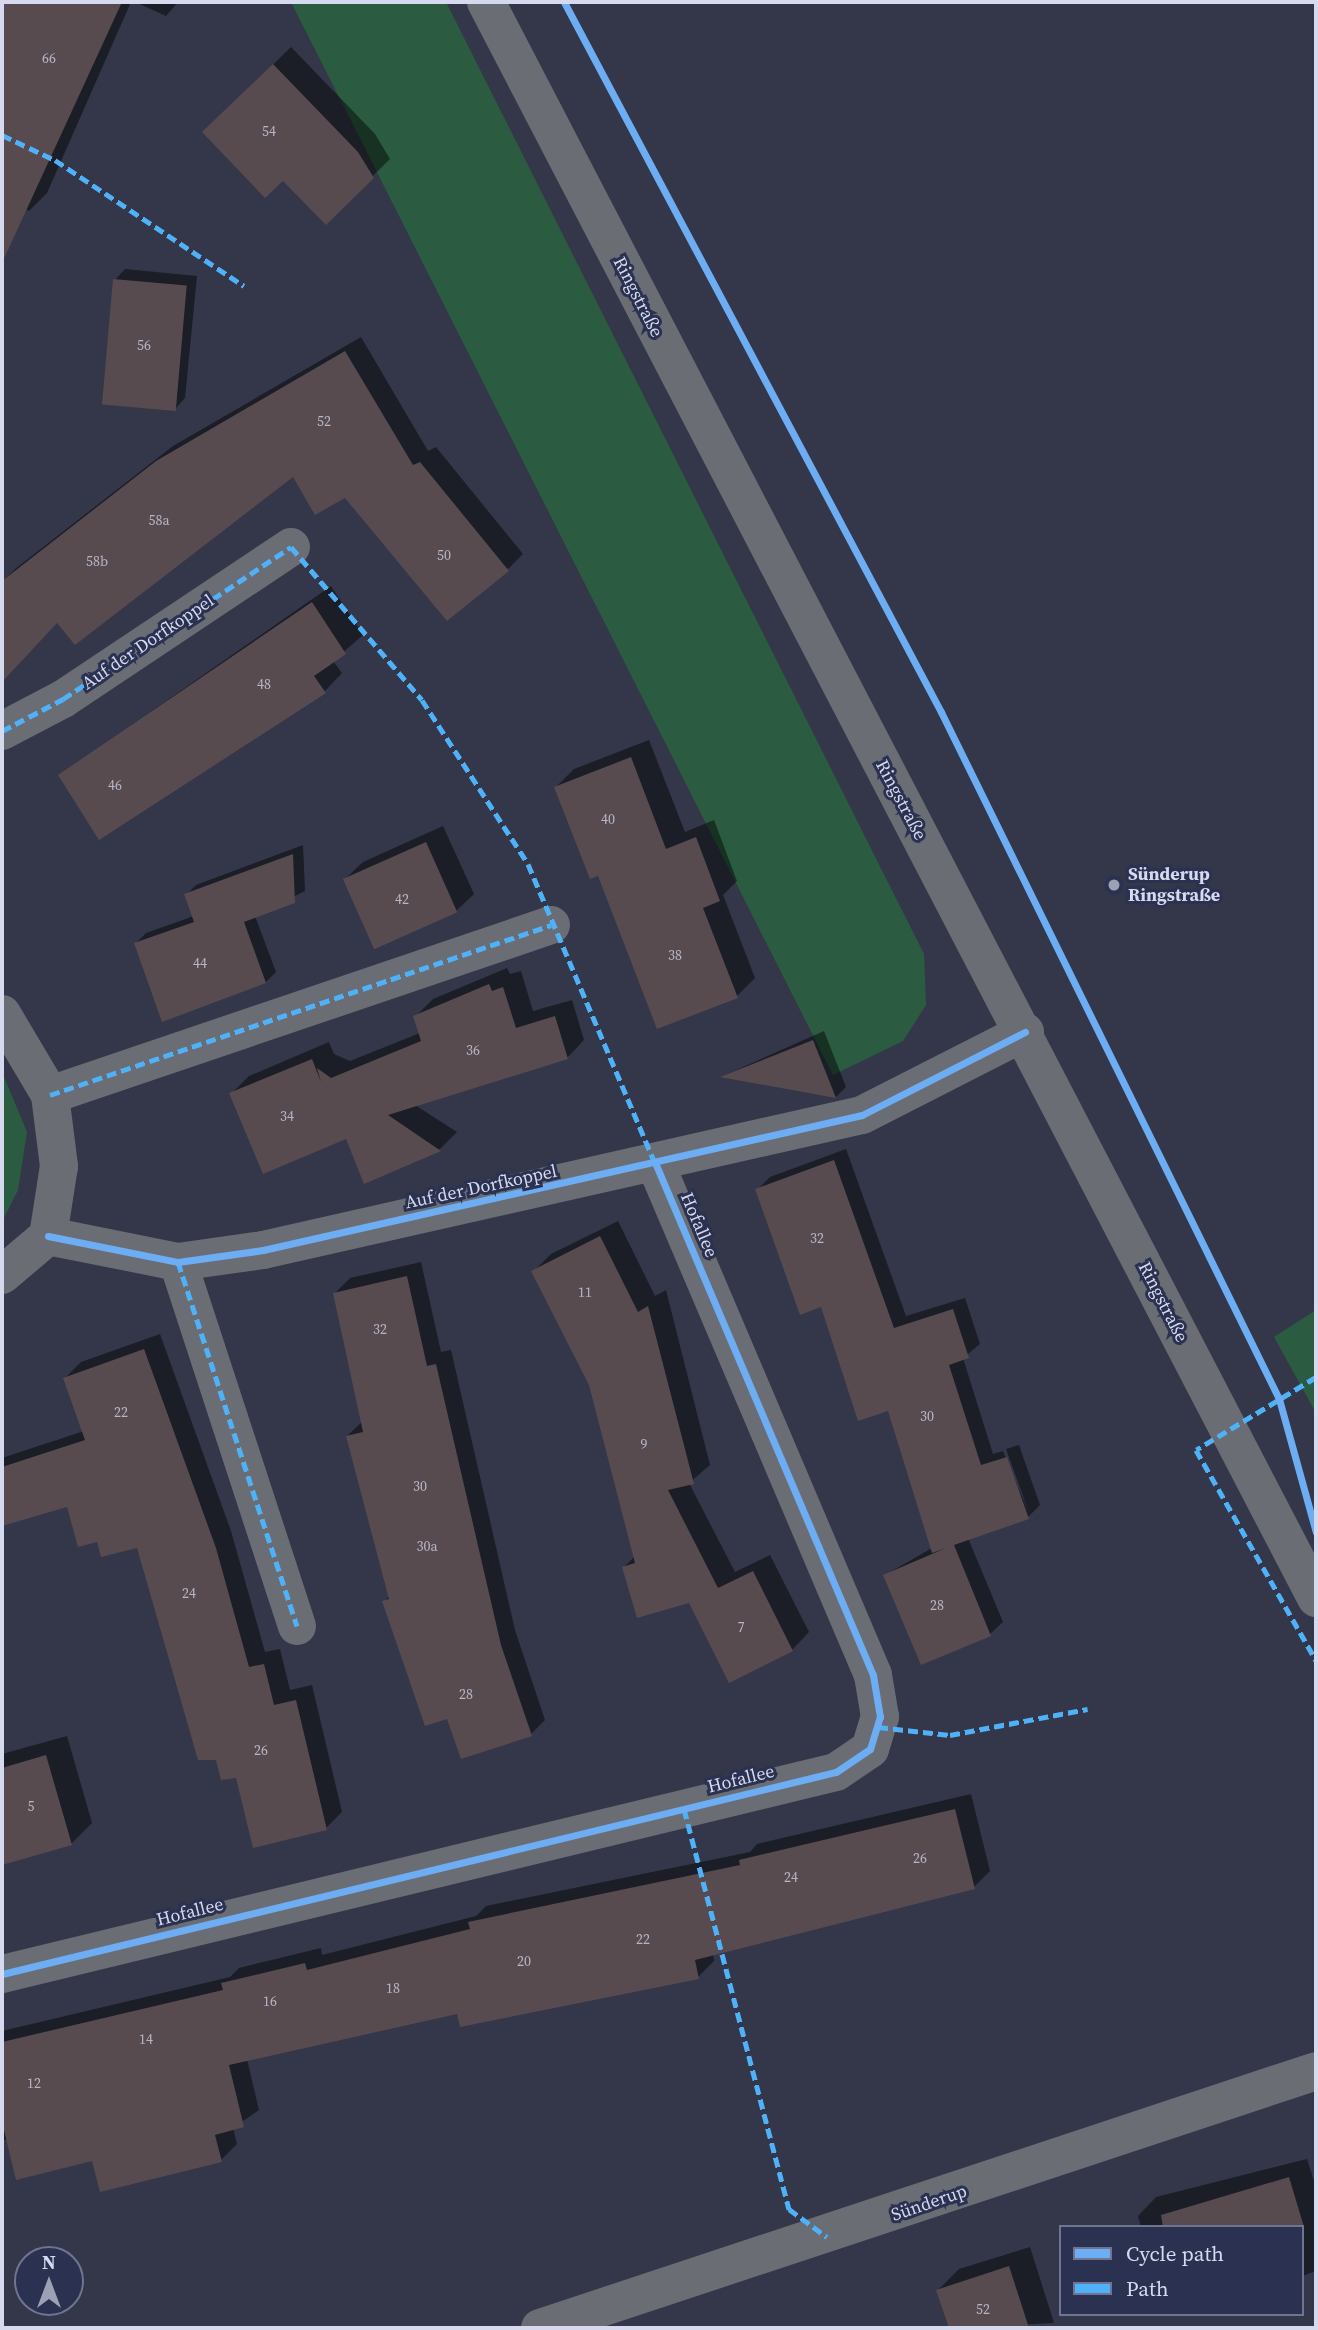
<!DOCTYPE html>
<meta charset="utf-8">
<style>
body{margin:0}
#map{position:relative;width:1318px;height:2330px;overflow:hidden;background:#333749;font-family:"Source Serif 4",serif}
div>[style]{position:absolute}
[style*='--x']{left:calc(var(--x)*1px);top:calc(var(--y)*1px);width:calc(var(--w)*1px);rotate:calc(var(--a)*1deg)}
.green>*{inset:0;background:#2b5c42}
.shadow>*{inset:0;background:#0007}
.building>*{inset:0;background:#584b50;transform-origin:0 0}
.street>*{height:38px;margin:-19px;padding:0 19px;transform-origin:19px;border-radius:19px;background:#6b6d74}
.quiet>*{height:5px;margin-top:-2.5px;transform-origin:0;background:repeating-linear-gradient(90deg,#4fb1f8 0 10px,transparent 0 15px)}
.cycleway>*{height:7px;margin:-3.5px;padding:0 3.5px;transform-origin:3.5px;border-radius:3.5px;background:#6dadf4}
.dots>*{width:19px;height:19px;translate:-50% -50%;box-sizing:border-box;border:4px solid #2b3151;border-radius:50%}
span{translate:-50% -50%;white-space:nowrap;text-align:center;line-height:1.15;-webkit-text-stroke:6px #2b3151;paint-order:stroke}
.number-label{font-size:14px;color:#b6b6c6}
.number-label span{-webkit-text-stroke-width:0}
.street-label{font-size:18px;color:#d5daee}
.poi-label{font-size:18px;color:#d5daee;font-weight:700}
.left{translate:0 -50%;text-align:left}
.frame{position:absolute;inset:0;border:4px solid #d5daee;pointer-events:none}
.legend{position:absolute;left:1059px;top:2225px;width:245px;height:91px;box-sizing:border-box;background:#2b3151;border:2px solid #6f7590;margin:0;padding:9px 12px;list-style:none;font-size:21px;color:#d5daee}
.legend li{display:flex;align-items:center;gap:14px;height:35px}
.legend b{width:35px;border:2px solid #6f7590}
.north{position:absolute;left:14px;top:2246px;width:70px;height:70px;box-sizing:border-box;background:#2b3151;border:2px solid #6f7590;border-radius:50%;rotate:0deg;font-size:19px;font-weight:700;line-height:28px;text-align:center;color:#d5daee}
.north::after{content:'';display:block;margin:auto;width:24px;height:32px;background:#9ca1b4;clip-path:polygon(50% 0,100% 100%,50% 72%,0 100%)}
</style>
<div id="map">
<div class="green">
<i style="clip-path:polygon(291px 2px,446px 2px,924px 954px,926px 1005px,903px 1041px,833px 1075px)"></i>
<i style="clip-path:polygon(2px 1072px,27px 1132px,18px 1190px,2px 1222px)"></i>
<i style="clip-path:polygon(1316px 1310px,1316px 1413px,1274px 1337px)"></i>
</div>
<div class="shadow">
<i style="clip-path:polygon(9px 2px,131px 2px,47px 193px,29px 211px,2px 198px,2px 9px)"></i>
<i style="clip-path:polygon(135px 2px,178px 2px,166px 16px)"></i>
<i style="clip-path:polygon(291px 47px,375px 134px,390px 159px,326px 222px,283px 178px,204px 132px)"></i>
<i style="clip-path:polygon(125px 269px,197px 276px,185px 398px,175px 409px,115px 280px)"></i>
<i style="clip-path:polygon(361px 337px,428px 451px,436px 447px,523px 554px,508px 569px,294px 474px,2px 654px,2px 582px,15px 569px,173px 446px)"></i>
<i style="clip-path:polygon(331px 586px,363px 635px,333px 661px,342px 673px,325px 691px,60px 775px)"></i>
<i style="clip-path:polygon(649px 740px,685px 832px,714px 820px,737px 881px,723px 895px,755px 978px,737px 996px,599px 873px,556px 787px,574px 769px)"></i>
<i style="clip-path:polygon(443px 826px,474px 894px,456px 911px,345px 879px,363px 862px)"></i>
<i style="clip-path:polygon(303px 845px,305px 891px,255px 916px,276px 972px,266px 982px,136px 943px,146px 933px,194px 916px,186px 895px,196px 885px)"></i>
<i style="clip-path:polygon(507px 968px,510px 974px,521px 971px,533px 1011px,572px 1000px,584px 1040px,567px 1058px,415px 1105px,457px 1132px,440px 1149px,365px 1182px,347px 1137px,231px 1094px,249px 1076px,329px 1042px,334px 1054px,350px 1061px,420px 1033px,415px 1017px,433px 999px)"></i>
<i style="clip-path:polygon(824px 1031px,846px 1087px,836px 1097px,723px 1076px)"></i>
<i style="clip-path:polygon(846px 1149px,906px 1316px,965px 1298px,980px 1344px,963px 1358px,993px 1454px,1003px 1451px,1029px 1513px,1006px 1449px,1019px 1445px,1040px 1505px,1028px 1517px,968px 1538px,1003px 1622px,990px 1634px,921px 1663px,885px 1575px,932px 1548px,889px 1409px,757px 1190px,770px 1177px)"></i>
<i style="clip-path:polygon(618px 1221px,655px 1296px,666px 1290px,710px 1465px,689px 1483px,735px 1572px,770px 1555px,809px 1632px,792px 1650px,624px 1567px,635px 1556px,591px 1384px,533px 1272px,551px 1254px)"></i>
<i style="clip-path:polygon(421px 1262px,441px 1352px,451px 1350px,515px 1630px,545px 1720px,531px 1734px,449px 1716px,384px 1602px,390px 1596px,347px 1436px,363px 1421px,335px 1293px,350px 1278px)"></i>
<i style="clip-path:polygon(160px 1334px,231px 1531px,265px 1652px,280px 1649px,290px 1690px,312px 1685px,342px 1812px,326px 1828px,217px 1758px,138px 1545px,98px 1540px,68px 1505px,2px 1524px,2px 1458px,84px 1431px,65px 1378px,81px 1362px)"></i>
<i style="clip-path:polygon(67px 1736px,92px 1823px,71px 1844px,3px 1862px,2px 1754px)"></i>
<i style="clip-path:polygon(971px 1794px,990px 1871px,974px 1887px,713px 1953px,714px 1961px,698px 1977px,458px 2012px,247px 2059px,259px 2110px,233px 2128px,237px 2144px,221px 2160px,94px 2159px,2px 2139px,2px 2031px,230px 1977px,239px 1968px,321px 1948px,322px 1955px,476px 1916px,486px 1906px,750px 1852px,757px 1844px)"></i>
<i style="clip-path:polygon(1307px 2159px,1316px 2187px,1316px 2271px,1302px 2276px,1302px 2227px,1141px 2227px,1138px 2216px,1156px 2197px)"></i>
<i style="clip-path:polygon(1030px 2247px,1054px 2323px,951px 2328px,938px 2290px,959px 2269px)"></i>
</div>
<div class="building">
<i style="clip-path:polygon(2px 2px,122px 2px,2px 263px)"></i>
<i style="clip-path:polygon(273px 64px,358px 152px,374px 178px,326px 225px,283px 181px,265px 198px,202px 132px)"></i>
<i style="left:113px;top:279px;width:74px;height:126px;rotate:5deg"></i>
<i style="clip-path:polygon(345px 351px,413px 465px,420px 462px,509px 571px,447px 621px,345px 498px,315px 515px,293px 477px,75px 645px,57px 623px,2px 682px,2px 581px,156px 461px)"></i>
<i style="clip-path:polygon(312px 602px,346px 654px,314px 676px,326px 693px,99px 840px,58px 775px)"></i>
<i style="clip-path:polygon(631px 757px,666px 849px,696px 837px,720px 901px,703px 908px,738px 998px,657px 1029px,598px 876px,590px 879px,554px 787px)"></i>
<i style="left:426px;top:842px;width:77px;height:91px;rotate:66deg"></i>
<i style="clip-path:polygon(293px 854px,295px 903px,244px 922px,266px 983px,162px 1022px,134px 943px,194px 922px,184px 894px)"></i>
<i style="clip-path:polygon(489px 984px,492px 991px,503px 987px,516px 1028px,555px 1016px,568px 1059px,388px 1115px,441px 1151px,364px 1184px,346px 1139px,263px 1174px,229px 1093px,312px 1059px,321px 1082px,317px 1068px,331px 1078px,421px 1041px,413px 1016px)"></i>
<i style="clip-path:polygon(813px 1040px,836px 1098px,720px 1077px)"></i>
<i style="clip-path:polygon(834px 1160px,894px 1328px,953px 1309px,969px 1358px,949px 1365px,981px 1465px,1007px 1457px,1029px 1519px,954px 1545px,991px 1636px,921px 1665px,883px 1575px,946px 1548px,932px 1553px,888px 1411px,858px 1421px,821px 1307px,800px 1315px,755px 1189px)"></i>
<i style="clip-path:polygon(600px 1236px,638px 1312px,648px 1306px,694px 1484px,668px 1490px,718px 1588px,753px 1571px,793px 1651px,729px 1683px,689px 1603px,637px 1618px,622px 1567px,635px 1563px,589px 1385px,531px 1271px)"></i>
<i style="clip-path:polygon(407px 1276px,427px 1366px,436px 1364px,501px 1645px,532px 1736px,461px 1759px,447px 1719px,425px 1726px,382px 1601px,389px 1599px,346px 1436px,363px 1432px,333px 1293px)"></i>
<i style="clip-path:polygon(144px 1349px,216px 1548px,249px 1667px,264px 1664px,274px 1705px,296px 1700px,327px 1830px,253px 1848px,236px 1778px,221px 1780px,216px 1760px,198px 1760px,137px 1548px,101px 1557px,97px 1542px,78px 1547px,67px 1507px,2px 1526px,2px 1467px,85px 1440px,63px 1378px)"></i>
<i style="clip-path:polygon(46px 1755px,72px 1845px,2px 1865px,2px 1768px)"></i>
<i style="clip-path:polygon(955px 1809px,975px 1889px,695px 1960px,699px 1979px,460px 2027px,457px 2014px,229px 2065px,244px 2127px,215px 2135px,222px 2162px,100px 2192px,92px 2161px,16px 2180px,2px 2122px,2px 2042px,223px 1990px,221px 1983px,305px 1963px,307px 1970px,470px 1929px,468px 1922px,740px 1865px,739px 1860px)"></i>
<i style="clip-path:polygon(1289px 2177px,1304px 2227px,1163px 2227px,1161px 2215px)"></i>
<i style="clip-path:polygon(1009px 2266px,1029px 2328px,949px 2328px,936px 2290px)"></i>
</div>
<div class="street">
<i style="--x:486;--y:2;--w:1799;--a:62.52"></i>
<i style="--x:2;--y:731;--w:69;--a:-27.7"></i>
<i style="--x:63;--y:699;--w:274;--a:-33.7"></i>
<i style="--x:2;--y:1014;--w:94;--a:59.3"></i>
<i style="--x:50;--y:1095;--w:72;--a:82.8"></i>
<i style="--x:59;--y:1166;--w:71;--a:98.9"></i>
<i style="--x:48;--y:1236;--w:60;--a:139.7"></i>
<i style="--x:50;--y:1095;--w:529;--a:-18.74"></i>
<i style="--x:48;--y:1236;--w:133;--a:11.3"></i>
<i style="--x:178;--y:1262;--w:86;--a:-8"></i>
<i style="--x:263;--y:1250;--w:614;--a:-12.7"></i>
<i style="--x:862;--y:1115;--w:183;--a:-27"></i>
<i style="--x:178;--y:1262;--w:383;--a:71.9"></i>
<i style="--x:2;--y:1974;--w:858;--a:-13.62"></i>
<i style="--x:836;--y:1772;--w:41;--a:-34.1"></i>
<i style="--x:870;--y:1749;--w:34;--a:-73"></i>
<i style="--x:880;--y:1717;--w:43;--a:-99.5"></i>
<i style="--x:873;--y:1675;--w:554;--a:-113.05"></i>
<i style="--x:540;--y:2328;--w:817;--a:-18.32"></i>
</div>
<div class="quiet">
<i style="--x:2;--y:135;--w:59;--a:25.3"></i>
<i style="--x:55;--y:160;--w:227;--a:33.7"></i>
<i style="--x:2;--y:731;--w:69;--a:-27.7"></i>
<i style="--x:63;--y:699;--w:274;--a:-33.7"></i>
<i style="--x:291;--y:547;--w:201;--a:49.4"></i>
<i style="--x:422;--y:700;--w:195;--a:57.1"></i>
<i style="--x:528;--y:864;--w:327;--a:67"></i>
<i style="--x:50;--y:1095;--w:529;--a:-18.74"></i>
<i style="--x:178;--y:1262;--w:383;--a:71.9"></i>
<i style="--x:1316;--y:1377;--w:140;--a:148.7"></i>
<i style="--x:1196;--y:1450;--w:242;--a:60.3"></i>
<i style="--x:878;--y:1727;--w:72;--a:6.3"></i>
<i style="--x:950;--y:1735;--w:140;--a:-10.7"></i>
<i style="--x:684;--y:1809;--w:414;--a:75.3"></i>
<i style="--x:789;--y:2209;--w:47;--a:36.4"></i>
</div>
<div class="cycleway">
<i style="--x:564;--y:2;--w:804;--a:62.03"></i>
<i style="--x:941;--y:712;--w:766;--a:63.8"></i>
<i style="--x:1279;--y:1399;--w:138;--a:74.5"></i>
<i style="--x:48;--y:1236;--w:133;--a:11.3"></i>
<i style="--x:178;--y:1262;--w:86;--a:-8"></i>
<i style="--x:263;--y:1250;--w:614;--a:-12.7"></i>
<i style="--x:862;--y:1115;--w:183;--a:-27"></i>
<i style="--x:2;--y:1974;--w:858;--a:-13.62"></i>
<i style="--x:836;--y:1772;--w:41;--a:-34.1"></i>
<i style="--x:870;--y:1749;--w:34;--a:-73"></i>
<i style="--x:880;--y:1717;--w:43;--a:-99.5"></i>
<i style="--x:873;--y:1675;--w:554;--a:-113.05"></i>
</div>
<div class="dots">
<i style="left:1114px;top:885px;background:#9ca1b4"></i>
</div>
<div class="number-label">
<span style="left:49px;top:58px">66</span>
<span style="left:269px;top:131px">54</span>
<span style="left:144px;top:345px">56</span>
<span style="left:324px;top:421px">52</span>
<span style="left:159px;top:520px">58a</span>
<span style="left:444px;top:555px">50</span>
<span style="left:97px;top:561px">58b</span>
<span style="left:264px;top:684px">48</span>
<span style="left:115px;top:785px">46</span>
<span style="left:608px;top:819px">40</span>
<span style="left:402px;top:899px">42</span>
<span style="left:675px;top:955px">38</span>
<span style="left:200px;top:963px">44</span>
<span style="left:473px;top:1050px">36</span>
<span style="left:287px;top:1116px">34</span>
<span style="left:817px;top:1238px">32</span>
<span style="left:585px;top:1292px">11</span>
<span style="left:380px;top:1329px">32</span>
<span style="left:121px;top:1412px">22</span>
<span style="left:927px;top:1416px">30</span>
<span style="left:644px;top:1444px">9</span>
<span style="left:420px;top:1486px">30</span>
<span style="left:427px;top:1546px">30a</span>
<span style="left:189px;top:1593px">24</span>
<span style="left:937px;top:1605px">28</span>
<span style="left:741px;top:1627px">7</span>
<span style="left:466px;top:1694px">28</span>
<span style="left:261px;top:1750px">26</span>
<span style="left:31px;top:1806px">5</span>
<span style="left:920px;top:1858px">26</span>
<span style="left:791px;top:1877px">24</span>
<span style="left:643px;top:1939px">22</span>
<span style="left:524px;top:1961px">20</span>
<span style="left:393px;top:1988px">18</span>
<span style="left:270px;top:2001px">16</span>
<span style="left:146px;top:2039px">14</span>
<span style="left:34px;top:2083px">12</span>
<span style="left:983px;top:2309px">52</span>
</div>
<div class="street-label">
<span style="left:638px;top:297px;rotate:63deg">Ringstraße</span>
<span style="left:148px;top:642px;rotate:-34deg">Auf der Dorfkoppel</span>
<span style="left:901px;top:800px;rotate:62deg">Ringstraße</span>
<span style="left:481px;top:1187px;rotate:-12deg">Auf der Dorfkoppel</span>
<span style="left:699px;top:1225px;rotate:67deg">Hofallee</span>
<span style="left:1163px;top:1302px;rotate:63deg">Ringstraße</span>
<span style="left:741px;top:1779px;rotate:-14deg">Hofallee</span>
<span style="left:190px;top:1912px;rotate:-14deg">Hofallee</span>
<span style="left:929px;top:2203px;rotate:-19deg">Sünderup</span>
</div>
<div class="poi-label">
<span class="left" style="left:1128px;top:885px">Sünderup<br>Ringstraße</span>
</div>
<div class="frame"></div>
<ul class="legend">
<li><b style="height:9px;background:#6dadf4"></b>Cycle path</li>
<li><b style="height:9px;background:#4fb1f8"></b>Path</li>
</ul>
<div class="north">N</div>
</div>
